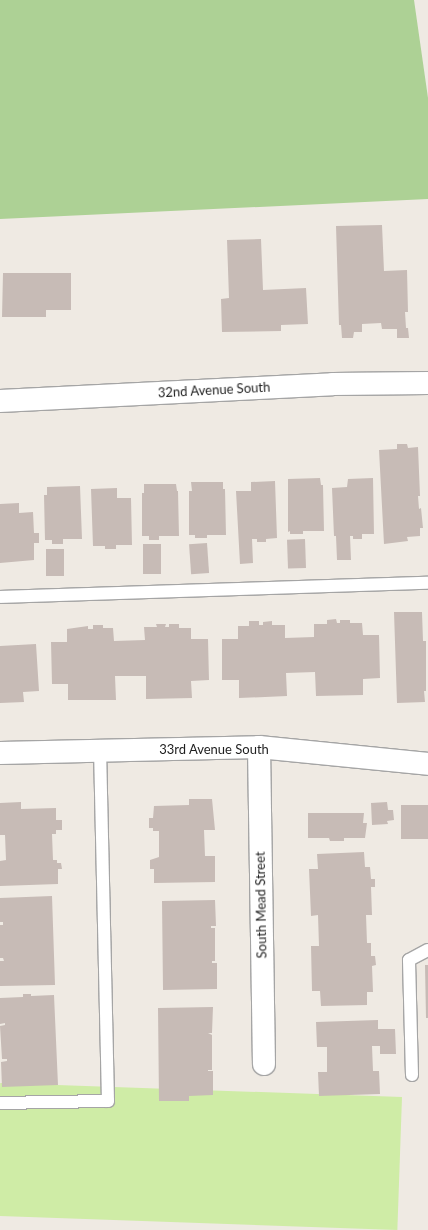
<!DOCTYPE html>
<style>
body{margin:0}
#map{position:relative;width:428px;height:1230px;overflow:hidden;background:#efeae3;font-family:Lato,sans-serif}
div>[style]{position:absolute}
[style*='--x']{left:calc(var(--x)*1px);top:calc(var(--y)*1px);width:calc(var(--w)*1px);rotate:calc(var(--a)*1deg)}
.grass>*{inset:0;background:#cfeca6;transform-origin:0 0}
.forest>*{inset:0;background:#add195}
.building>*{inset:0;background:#c7bbb6;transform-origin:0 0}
.roads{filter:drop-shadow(1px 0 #a5a5a5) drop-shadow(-1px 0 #a5a5a5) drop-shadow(0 1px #a5a5a5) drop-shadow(0 -1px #a5a5a5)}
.lane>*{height:12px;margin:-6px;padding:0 6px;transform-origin:6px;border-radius:6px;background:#fff}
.street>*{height:22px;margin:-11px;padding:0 11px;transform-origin:11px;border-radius:11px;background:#fff}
span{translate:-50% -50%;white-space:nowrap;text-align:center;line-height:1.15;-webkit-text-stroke:3px #fff;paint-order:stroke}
.street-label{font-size:13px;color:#1e1e1e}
</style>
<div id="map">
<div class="grass">
<i style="left:402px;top:1097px;width:133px;height:402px;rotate:92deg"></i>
</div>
<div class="forest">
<i style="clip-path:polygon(0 0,414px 0,428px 98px,428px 199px,0 219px)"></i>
</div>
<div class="building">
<i style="clip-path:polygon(382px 225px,384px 271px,407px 270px,408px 312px,405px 312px,406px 328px,408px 328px,409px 338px,397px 338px,397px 329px,382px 329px,381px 323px,362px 324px,362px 332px,354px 332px,353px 338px,342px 338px,341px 325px,339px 325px,336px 226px)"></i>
<i style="clip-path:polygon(261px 239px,263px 290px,306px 288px,308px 324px,281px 325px,281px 331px,222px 332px,221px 299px,229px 298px,227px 240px)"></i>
<i style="clip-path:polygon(3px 273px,71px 273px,71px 310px,46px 310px,46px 317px,2px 317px)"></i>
<i style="clip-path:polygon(397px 444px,407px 444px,408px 448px,418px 447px,420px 496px,418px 496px,419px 509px,421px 508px,423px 528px,420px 528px,420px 536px,407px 537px,408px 541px,384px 544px,379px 450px,397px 449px)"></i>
<i style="clip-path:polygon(320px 478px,321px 485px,323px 485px,324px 531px,303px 531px,303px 534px,290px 534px,290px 531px,288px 532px,288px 479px)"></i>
<i style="clip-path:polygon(373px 478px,374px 534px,362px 534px,362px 539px,353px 539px,353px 536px,350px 536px,351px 560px,337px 560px,336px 536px,334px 536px,332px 488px,347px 487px,348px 479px)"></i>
<i style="clip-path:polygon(275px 481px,277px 538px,266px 539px,266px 542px,257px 542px,257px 539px,252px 539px,253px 563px,240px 564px,236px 491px,251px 491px,251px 482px)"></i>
<i style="clip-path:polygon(191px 482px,223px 482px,223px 489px,225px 489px,226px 535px,207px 535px,207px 538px,195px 538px,195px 535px,189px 535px,189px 491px,192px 491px)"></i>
<i style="clip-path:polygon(144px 484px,176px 484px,177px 491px,178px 491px,179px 536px,159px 536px,159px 540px,149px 540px,149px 536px,142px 536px,142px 493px,144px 493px)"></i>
<i style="clip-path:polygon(80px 486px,82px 539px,63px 539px,63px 544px,52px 544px,52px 540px,45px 540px,44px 495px,47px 495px,47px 487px)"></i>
<i style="clip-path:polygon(117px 488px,117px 498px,131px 498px,132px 545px,116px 545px,116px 549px,105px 549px,105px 546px,93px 546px,91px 489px)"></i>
<i style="clip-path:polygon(19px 503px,19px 513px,33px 512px,34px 533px,39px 533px,39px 543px,34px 543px,34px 560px,0 563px,0 504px)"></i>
<i style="left:305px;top:539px;width:29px;height:18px;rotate:88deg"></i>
<i style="left:207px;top:543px;width:30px;height:18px;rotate:86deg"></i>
<i style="left:143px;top:544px;width:18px;height:30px"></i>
<i style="left:46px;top:549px;width:18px;height:27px"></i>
<i style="clip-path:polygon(394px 612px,422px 612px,423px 641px,426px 641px,426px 691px,424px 691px,425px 702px,397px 703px)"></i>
<i style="clip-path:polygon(336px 619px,337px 623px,340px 623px,340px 620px,350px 620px,350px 623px,362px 623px,363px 635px,379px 635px,380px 678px,363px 679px,363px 695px,316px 696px,315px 672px,286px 673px,287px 696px,239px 698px,239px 680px,222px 680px,222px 639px,238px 639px,238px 626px,249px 626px,249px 621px,259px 621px,259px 625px,263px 625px,263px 622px,272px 621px,272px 625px,285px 625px,285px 638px,314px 637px,314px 624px,327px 624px,327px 620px)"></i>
<i style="clip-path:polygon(156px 624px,166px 624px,165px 627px,169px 627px,169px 624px,179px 624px,179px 628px,191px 628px,191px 639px,208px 639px,209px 680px,191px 681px,192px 698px,146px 699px,146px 676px,115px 676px,116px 700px,68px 700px,68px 684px,52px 684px,51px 642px,67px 642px,67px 629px,88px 626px,88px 629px,93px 629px,93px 625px,103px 625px,103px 628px,113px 628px,114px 641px,145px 640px,144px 627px,157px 627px)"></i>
<i style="clip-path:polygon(36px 644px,39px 691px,23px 692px,24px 702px,0 703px,0 646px)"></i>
<i style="clip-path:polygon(189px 799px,212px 799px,215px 830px,204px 830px,205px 856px,215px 856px,215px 882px,154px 883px,154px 869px,150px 869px,150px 860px,159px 857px,159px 831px,153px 831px,153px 828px,149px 828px,149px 818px,153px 818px,154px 806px,189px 805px)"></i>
<i style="clip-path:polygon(21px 802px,21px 809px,56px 808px,56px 820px,62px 820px,62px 830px,56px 830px,56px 834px,52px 834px,53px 860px,57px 860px,57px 863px,61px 863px,62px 869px,58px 869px,58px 884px,0 886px,0 861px,6px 860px,5px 835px,0 835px,0 803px)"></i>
<i style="clip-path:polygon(387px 802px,388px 810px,393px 810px,394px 820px,387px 821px,388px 824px,372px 825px,371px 803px)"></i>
<i style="left:401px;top:805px;width:27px;height:34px"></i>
<i style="clip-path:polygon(308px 813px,364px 813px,363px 823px,367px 823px,365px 838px,344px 838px,344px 841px,330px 841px,329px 838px,308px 838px)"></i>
<i style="clip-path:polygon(364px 852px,365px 867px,370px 867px,371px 879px,375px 879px,375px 887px,371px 887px,372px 915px,366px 915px,367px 943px,371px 943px,371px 956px,375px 956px,376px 965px,372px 966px,373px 992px,367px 992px,367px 1005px,321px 1006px,320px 991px,312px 991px,311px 946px,319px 946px,318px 915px,311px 916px,309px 869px,318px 869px,317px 854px)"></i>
<i style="clip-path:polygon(52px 896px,55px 985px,0 986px,0 961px,4px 961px,3px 958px,0 958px,0 925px,3px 925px,3px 922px,0 922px,0 898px)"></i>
<i style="clip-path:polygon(215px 900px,216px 926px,211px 926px,211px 928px,215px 928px,215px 961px,212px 961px,212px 963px,217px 963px,217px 989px,163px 990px,162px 901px)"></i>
<i style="clip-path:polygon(425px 965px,428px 965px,428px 1018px,426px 1018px)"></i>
<i style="clip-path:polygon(23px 994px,31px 994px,31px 996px,54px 995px,58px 1085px,2px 1087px,1px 1062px,7px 1061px,7px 1059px,2px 1059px,0 1026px,5px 1025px,5px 1023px,0 1024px,0 998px,23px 997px)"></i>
<i style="clip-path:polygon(213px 1007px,212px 1033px,208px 1033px,212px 1035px,212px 1070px,208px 1070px,208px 1071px,213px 1071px,213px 1095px,189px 1096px,189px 1101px,159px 1101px,158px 1008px)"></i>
<i style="clip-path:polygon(378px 1020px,378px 1029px,395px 1029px,396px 1054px,380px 1054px,380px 1046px,372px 1046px,373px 1071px,379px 1071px,380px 1094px,319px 1096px,318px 1072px,327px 1072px,327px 1047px,317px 1047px,316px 1022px)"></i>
</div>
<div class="roads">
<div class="lane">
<i style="--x:0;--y:597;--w:428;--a:-1.9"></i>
<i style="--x:412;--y:1075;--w:115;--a:-91.5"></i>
<i style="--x:409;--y:960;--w:21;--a:-28"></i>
<i style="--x:0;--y:1103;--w:108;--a:-1.1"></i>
<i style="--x:108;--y:1101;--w:350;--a:-91.3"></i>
</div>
<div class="street">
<i style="--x:0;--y:401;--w:333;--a:-2.9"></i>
<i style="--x:333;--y:384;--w:95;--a:-0.6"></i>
<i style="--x:259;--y:747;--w:317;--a:89.1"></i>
<i style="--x:0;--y:753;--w:259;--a:-1.3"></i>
<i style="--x:259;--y:747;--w:170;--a:5.7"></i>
</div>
</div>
<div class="street-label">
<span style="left:214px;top:390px;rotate:-3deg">32nd Avenue South</span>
<span style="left:214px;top:749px">33rd Avenue South</span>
<span style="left:261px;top:905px;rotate:-91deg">South Mead Street</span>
</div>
</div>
